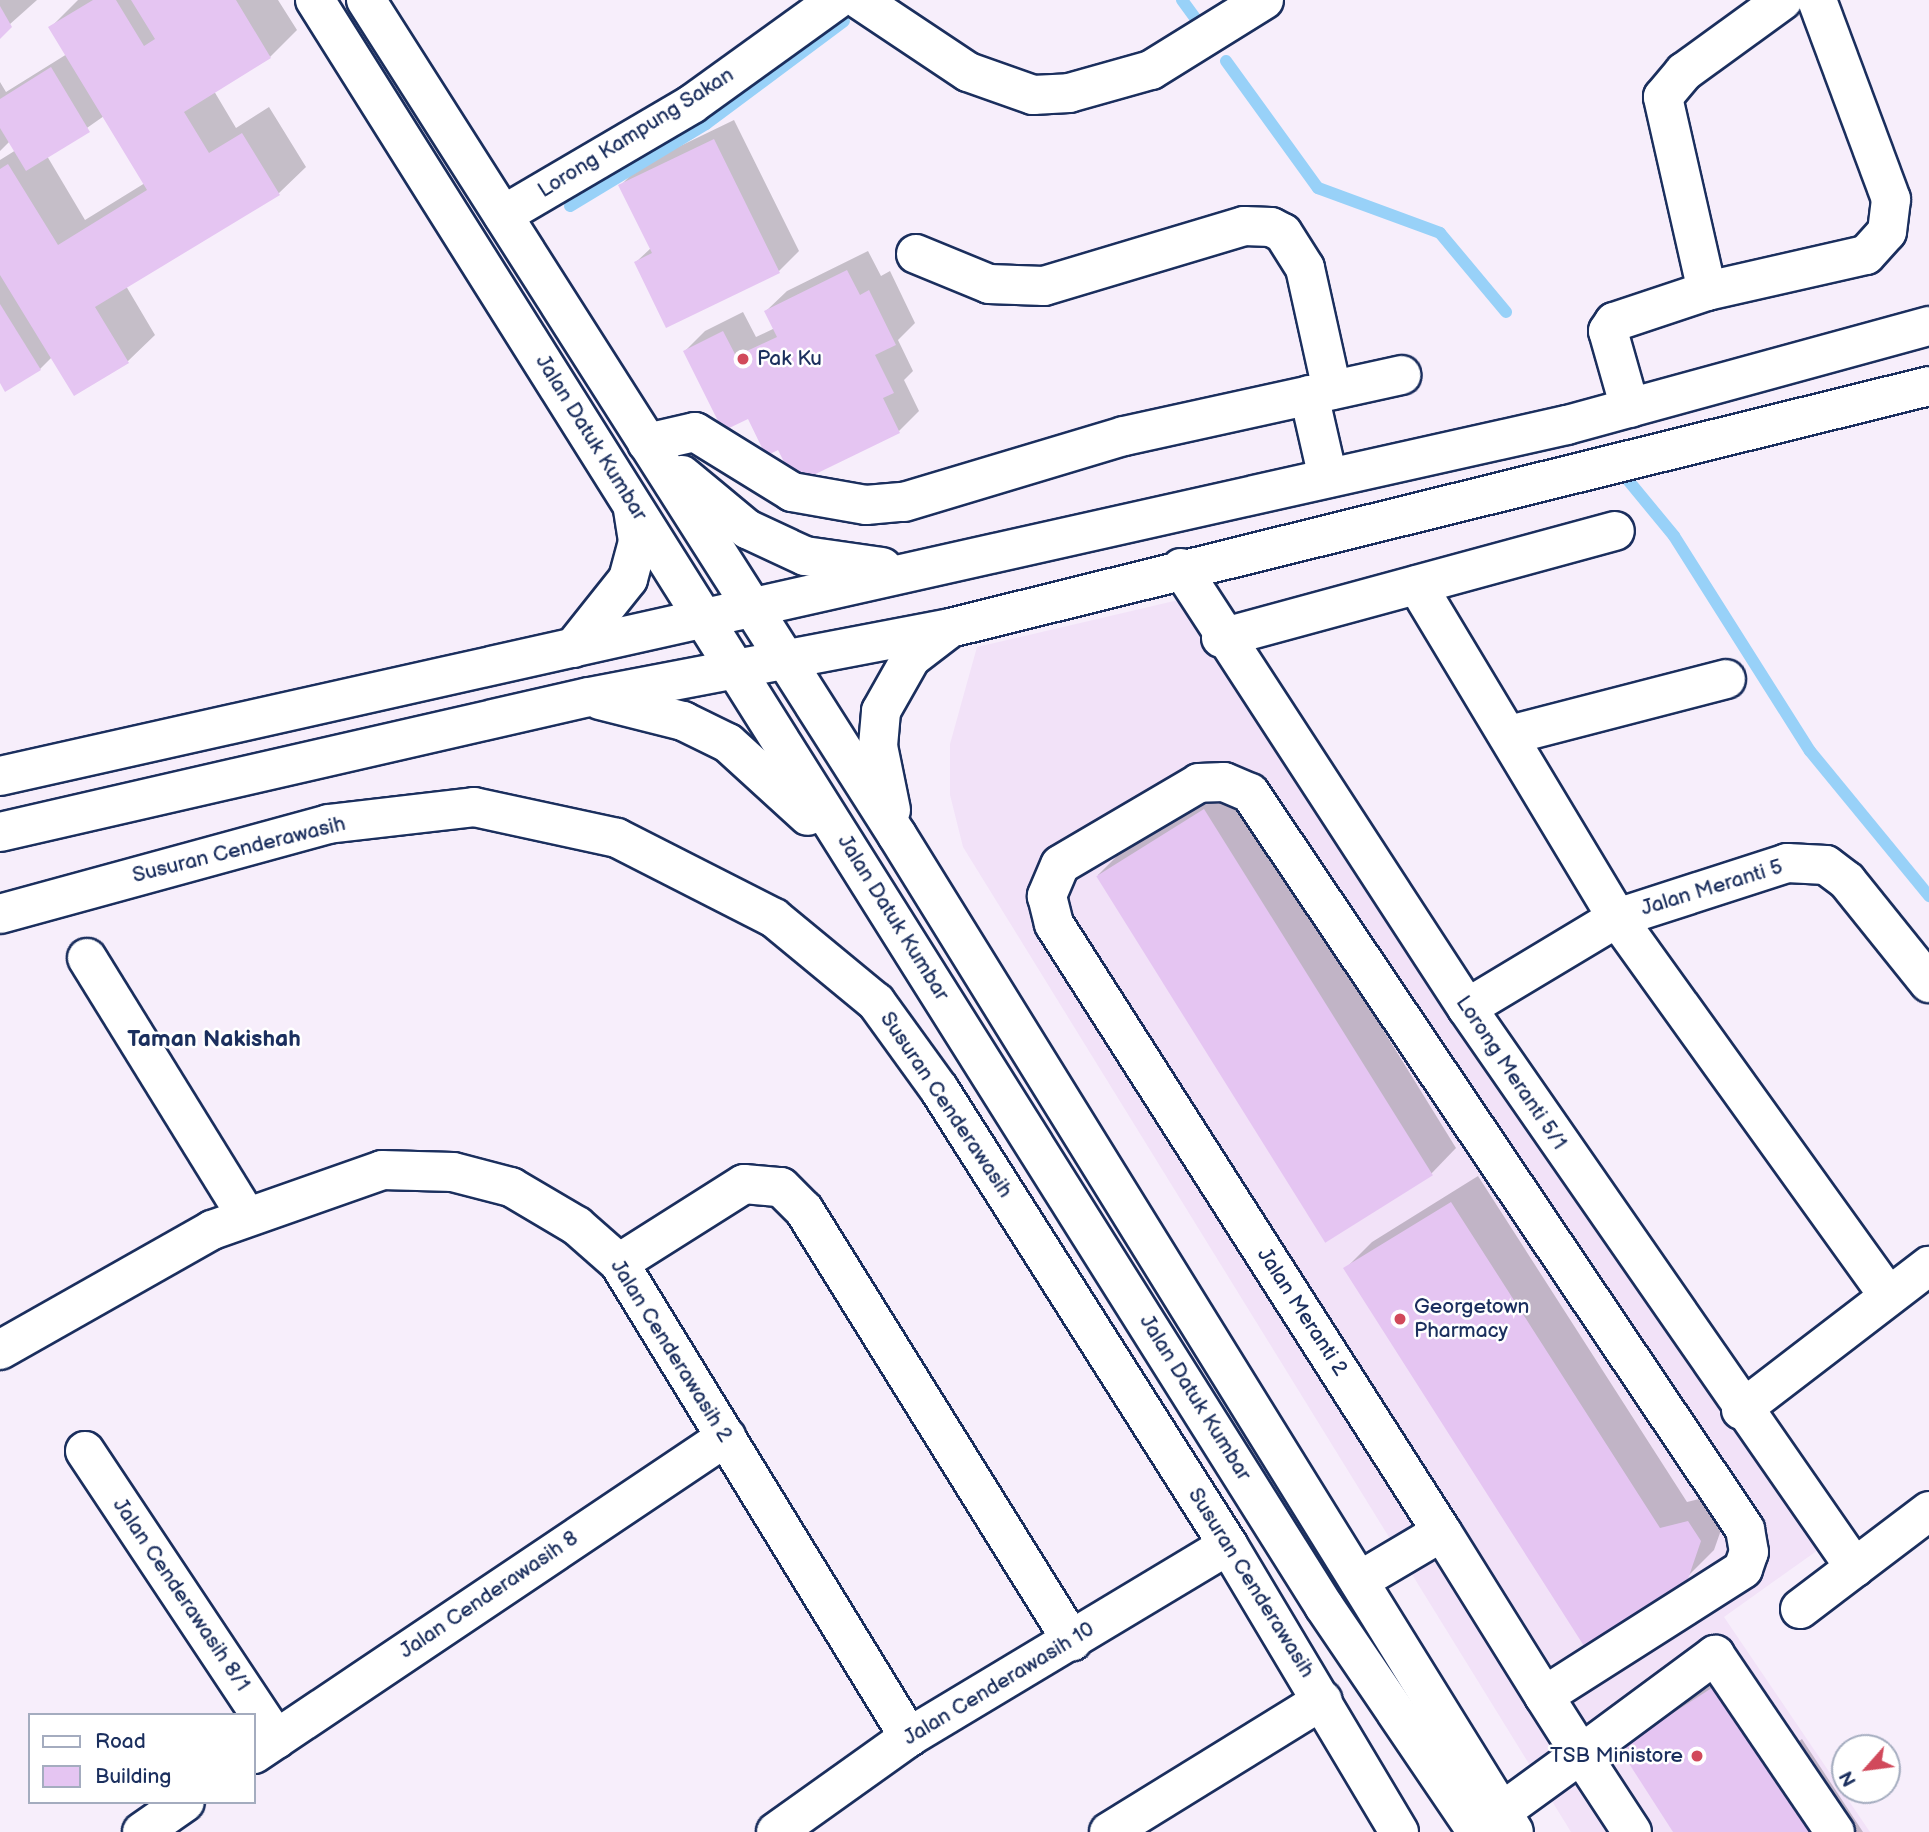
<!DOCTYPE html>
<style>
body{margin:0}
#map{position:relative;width:1929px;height:1832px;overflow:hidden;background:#f7eefb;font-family:"Balsamiq Sans",sans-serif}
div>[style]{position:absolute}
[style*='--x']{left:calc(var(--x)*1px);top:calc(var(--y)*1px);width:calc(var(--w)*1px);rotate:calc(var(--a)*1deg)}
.built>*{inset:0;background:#f2e2f8}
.shadow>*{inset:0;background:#0003}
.stream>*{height:12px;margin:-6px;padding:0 6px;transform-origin:6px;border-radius:6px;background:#98d1f8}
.building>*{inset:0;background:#e5c5f2;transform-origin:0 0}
.roads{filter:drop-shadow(2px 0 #1b2f5e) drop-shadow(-2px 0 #1b2f5e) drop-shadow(0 2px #1b2f5e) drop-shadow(0 -2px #1b2f5e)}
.minor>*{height:38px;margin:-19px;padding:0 19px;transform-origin:19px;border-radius:19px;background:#fff}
.major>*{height:38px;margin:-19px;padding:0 19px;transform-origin:19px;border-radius:19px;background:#fff}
.dots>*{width:19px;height:19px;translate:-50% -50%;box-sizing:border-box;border:4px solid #fff;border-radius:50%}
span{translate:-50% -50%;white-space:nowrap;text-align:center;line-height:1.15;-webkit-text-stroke:5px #fff;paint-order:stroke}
.street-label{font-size:21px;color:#1b2f5e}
.poi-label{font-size:21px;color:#1b2f5e}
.left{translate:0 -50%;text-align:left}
.right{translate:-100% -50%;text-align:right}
.neighbourhood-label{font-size:23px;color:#1b2f5e;font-weight:700}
.legend{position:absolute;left:28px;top:1713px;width:228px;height:91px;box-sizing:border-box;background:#fff;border:2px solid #a4acbf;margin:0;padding:9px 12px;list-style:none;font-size:21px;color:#1b2f5e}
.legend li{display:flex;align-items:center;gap:14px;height:35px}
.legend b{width:35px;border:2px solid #a4acbf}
.north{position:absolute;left:1831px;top:1734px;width:70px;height:70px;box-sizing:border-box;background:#fff;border:2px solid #a4acbf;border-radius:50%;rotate:242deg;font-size:19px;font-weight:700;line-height:28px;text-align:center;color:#1b2f5e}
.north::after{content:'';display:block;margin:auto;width:24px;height:32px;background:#d1495b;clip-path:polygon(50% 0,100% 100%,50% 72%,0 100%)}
</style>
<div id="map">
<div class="built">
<i style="clip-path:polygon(1187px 598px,1818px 1550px,1724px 1617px,1870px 1832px,1571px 1832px,963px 847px,950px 795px,950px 744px,977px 647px)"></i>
</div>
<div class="shadow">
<i style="clip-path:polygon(0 0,37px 0,0 33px)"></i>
<i style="clip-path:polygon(evenodd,78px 0,278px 0,297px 30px,270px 57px,214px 91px,236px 128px,269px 107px,306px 167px,279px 193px,126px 286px,155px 335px,128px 361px,74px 394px,52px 357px,40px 369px,0 380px,0 160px,16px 150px,10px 141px,0 151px,0 82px,6px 92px,67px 54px,51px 27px,78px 0,104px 116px,145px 183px,85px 220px,47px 156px,104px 116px)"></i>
<i style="clip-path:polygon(734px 120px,799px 251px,779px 271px,636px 262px,651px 248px,620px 186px,641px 165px)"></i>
<i style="clip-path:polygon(868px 251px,881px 276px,890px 271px,915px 323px,898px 340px,913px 371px,904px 380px,919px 411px,899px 431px,796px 482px,779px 448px,685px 351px,705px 331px,743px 312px,756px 337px,775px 328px,766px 311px,787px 291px)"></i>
<i style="clip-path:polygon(1231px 783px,1456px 1148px,1430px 1175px,1098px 875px,1125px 848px)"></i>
<i style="clip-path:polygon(1478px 1176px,1687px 1502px,1715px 1495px,1727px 1513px,1714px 1550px,1687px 1577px,1345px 1269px,1372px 1242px)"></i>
<i style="clip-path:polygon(1742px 1663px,1795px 1744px,1802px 1739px,1863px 1832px,1675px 1832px,1621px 1749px)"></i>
</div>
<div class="stream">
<i style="--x:1182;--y:0;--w:31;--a:54"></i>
<i style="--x:1226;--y:61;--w:157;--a:54.1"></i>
<i style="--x:1318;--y:188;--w:130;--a:20.2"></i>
<i style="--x:1440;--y:233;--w:103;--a:50.1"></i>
<i style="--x:570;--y:206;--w:159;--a:-31.1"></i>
<i style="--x:706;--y:124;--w:172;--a:-36.7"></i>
<i style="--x:1618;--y:468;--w:88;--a:50.5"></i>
<i style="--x:1674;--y:536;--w:254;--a:57.7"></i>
<i style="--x:1810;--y:751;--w:188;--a:50.6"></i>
</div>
<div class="building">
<i style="clip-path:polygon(93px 0,116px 0,144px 46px,155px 39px,131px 0,236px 0,271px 58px,184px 112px,209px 153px,242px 133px,280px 195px,95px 307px,129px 363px,74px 396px,0 275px,0 169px,8px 164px,58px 245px,147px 190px,48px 27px)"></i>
<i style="clip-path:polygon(0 6px,12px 27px,0 39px)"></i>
<i style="clip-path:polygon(51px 67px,90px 132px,26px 171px,0 128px,0 99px)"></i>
<i style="clip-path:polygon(714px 139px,780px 273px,666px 328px,634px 262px,652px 253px,618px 185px)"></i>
<i style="clip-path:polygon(847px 270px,860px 295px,869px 290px,896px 345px,875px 355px,894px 393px,883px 398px,900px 433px,795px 484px,778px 450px,766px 456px,748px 419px,723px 431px,683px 351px,723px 331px,736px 356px,777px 337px,764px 311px)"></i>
<i style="clip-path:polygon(0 304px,41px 370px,5px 392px,0 383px)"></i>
<i style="left:1204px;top:809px;width:432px;height:127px;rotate:58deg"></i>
<i style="clip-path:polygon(1451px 1202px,1660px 1528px,1688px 1521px,1701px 1541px,1688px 1579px,1584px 1646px,1343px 1268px)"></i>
<i style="clip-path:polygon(1721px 1682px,1819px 1832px,1673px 1832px,1619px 1748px)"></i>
</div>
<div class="roads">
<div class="minor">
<i style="--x:860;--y:0;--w:130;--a:33.7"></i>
<i style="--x:968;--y:72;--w:69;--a:19.5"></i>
<i style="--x:1033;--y:95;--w:36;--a:-3"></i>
<i style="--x:1069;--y:93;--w:85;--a:-15.7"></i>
<i style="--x:1151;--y:70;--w:133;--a:-31.8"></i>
<i style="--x:503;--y:215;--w:219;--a:-30.4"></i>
<i style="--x:692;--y:104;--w:178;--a:-35.8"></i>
<i style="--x:916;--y:254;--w:79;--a:22.3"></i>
<i style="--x:989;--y:284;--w:55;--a:2.1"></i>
<i style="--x:1044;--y:286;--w:209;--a:-16.7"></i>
<i style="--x:1244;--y:226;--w:27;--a:2"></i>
<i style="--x:1271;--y:227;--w:13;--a:27"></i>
<i style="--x:1283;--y:233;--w:41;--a:57.8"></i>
<i style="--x:1305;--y:268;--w:125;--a:77.5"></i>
<i style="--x:1707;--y:291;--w:199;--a:-102.8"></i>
<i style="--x:1663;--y:97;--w:33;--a:-50"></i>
<i style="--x:1684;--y:72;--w:122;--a:-36"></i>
<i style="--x:1309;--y:395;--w:85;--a:77.1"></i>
<i style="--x:1630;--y:408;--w:80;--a:-105.9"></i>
<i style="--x:1608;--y:331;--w:11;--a:-56"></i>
<i style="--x:1614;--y:322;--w:98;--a:-18.4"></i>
<i style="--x:1707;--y:291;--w:163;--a:-12.8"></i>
<i style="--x:1866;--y:255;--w:31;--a:-48"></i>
<i style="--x:1887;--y:232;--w:33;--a:-83"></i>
<i style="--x:1891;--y:199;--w:212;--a:-110.4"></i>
<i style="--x:647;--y:443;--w:49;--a:-12.9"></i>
<i style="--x:695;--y:432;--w:114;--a:31.7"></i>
<i style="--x:792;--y:492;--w:75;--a:10"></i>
<i style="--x:866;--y:505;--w:38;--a:-5"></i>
<i style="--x:904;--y:502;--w:230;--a:-16.7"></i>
<i style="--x:1124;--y:436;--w:284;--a:-12.4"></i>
<i style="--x:1181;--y:568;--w:525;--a:56.98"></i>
<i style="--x:1467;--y:1008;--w:681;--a:55.28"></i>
<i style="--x:1417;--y:585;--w:388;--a:59"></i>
<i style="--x:1617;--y:918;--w:463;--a:54.3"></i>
<i style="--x:1221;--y:638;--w:408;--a:-15.2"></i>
<i style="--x:1510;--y:735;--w:223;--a:-14.5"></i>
<i style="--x:0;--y:914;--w:340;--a:-15.3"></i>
<i style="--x:328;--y:824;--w:147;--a:-6.6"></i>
<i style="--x:474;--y:807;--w:146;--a:12.2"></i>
<i style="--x:617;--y:838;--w:176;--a:27"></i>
<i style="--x:774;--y:918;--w:132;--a:39.5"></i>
<i style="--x:876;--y:1002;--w:107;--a:54.1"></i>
<i style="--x:939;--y:1089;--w:540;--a:57.63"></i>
<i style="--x:1228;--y:1545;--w:334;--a:59.2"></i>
<i style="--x:87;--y:958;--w:302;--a:58.3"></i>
<i style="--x:1467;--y:1008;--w:175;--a:-31"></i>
<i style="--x:1617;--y:918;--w:179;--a:-17.9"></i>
<i style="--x:1787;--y:863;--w:39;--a:3"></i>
<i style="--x:1826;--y:865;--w:26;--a:37"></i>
<i style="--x:1847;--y:881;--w:131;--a:51.2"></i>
<i style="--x:619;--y:1263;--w:148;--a:-32.3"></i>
<i style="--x:744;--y:1184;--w:37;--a:5"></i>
<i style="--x:781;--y:1187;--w:33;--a:45"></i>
<i style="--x:804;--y:1210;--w:508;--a:58.13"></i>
<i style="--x:0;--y:1350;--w:244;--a:-29.5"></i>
<i style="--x:212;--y:1230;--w:180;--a:-19.4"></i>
<i style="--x:382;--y:1170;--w:71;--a:1.6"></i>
<i style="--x:453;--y:1172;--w:60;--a:14.5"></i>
<i style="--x:511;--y:1187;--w:77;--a:30.6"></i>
<i style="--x:577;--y:1226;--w:56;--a:41.4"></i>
<i style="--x:619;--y:1263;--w:556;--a:58.54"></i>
<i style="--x:1741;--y:1410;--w:237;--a:-37.5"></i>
<i style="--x:85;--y:1451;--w:346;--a:56.4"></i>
<i style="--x:1359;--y:1581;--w:96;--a:-30.6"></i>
<i style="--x:1800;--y:1609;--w:162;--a:-37.2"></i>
<i style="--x:1544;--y:1696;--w:236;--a:-32.5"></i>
<i style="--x:1743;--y:1569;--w:18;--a:-71"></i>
<i style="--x:1749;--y:1552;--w:23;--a:-100"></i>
<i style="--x:1745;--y:1529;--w:887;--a:-123.92"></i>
<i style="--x:1250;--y:793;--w:28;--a:-157"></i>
<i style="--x:1224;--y:782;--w:25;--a:178"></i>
<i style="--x:1199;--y:783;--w:161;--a:149.5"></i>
<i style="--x:1060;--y:865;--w:34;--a:113"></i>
<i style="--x:1047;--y:896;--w:29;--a:76"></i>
<i style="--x:1054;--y:924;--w:721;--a:57.46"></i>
<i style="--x:1442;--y:1532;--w:193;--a:58.1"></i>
<i style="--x:1544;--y:1696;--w:69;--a:57.5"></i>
<i style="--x:1581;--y:1754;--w:167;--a:-36.5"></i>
<i style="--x:1715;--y:1655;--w:214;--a:55.9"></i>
<i style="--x:254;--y:1754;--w:569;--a:-33.89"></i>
<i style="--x:1504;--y:1810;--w:95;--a:-36"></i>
<i style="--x:1581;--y:1754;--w:93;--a:56.8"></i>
<i style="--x:142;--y:1832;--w:52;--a:-34.9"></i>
<i style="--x:776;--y:1832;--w:163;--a:-35.5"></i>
<i style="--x:909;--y:1737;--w:372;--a:-31"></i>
<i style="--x:1109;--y:1832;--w:251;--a:-31.7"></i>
</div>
<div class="major">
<i style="--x:315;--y:0;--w:1897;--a:57.86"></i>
<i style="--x:1324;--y:1606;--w:273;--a:55.9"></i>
<i style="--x:366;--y:0;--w:990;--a:57.55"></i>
<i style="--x:897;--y:835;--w:1172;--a:58.25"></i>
<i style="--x:682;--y:475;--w:85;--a:39.7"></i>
<i style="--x:747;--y:529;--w:64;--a:25"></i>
<i style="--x:805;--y:556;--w:78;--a:8.1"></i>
<i style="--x:573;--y:648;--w:88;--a:-51.4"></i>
<i style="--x:628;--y:579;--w:39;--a:-75"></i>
<i style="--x:638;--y:541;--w:31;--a:-99"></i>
<i style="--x:600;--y:700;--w:86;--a:14.2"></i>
<i style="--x:683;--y:721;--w:50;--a:26.1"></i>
<i style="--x:728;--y:743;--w:108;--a:42.4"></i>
<i style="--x:0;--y:776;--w:1606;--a:-12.63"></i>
<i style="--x:1567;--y:425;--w:375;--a:-15.3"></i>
<i style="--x:891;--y:810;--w:65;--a:-101.5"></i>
<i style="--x:878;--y:746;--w:35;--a:-85"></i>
<i style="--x:881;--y:711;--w:61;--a:-60.5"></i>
<i style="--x:911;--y:658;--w:44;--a:-37.6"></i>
<i style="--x:0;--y:832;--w:604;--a:-12.91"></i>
<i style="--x:589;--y:697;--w:368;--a:-10.8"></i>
<i style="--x:950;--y:628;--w:1008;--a:-13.88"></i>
</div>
</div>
<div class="dots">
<i style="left:743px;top:359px;background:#d1495b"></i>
<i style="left:1400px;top:1319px;background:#d1495b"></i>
<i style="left:1697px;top:1756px;background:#d1495b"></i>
</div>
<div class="street-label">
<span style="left:636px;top:133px;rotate:-32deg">Lorong Kampung Sakan</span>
<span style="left:591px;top:438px;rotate:58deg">Jalan Datuk Kumbar</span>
<span style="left:239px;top:850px;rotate:-14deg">Susuran Cenderawasih</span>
<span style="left:1712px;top:888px;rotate:-17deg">Jalan Meranti 5</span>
<span style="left:893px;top:918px;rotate:58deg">Jalan Datuk Kumbar</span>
<span style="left:1511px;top:1073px;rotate:56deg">Lorong Meranti 5/1</span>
<span style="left:946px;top:1105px;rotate:56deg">Susuran Cenderawasih</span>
<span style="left:1302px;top:1312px;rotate:57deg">Jalan Meranti 2</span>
<span style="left:671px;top:1351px;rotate:58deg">Jalan Cenderawasih 2</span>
<span style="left:1195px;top:1398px;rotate:58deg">Jalan Datuk Kumbar</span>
<span style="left:1251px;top:1583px;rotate:58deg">Susuran Cenderawasih</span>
<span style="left:181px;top:1595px;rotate:56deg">Jalan Cenderawasih 8/1</span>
<span style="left:489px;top:1595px;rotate:-34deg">Jalan Cenderawasih 8</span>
<span style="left:999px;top:1684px;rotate:-31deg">Jalan Cenderawasih 10</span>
</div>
<div class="poi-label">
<span class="left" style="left:757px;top:359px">Pak Ku</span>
<span class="left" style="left:1414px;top:1319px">Georgetown<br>Pharmacy</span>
<span class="right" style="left:1683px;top:1756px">TSB Ministore</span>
</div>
<div class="neighbourhood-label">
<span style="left:214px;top:1039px">Taman Nakishah</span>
</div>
<ul class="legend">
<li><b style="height:9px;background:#fff"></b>Road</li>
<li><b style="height:19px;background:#e5c5f2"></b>Building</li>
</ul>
<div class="north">N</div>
</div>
